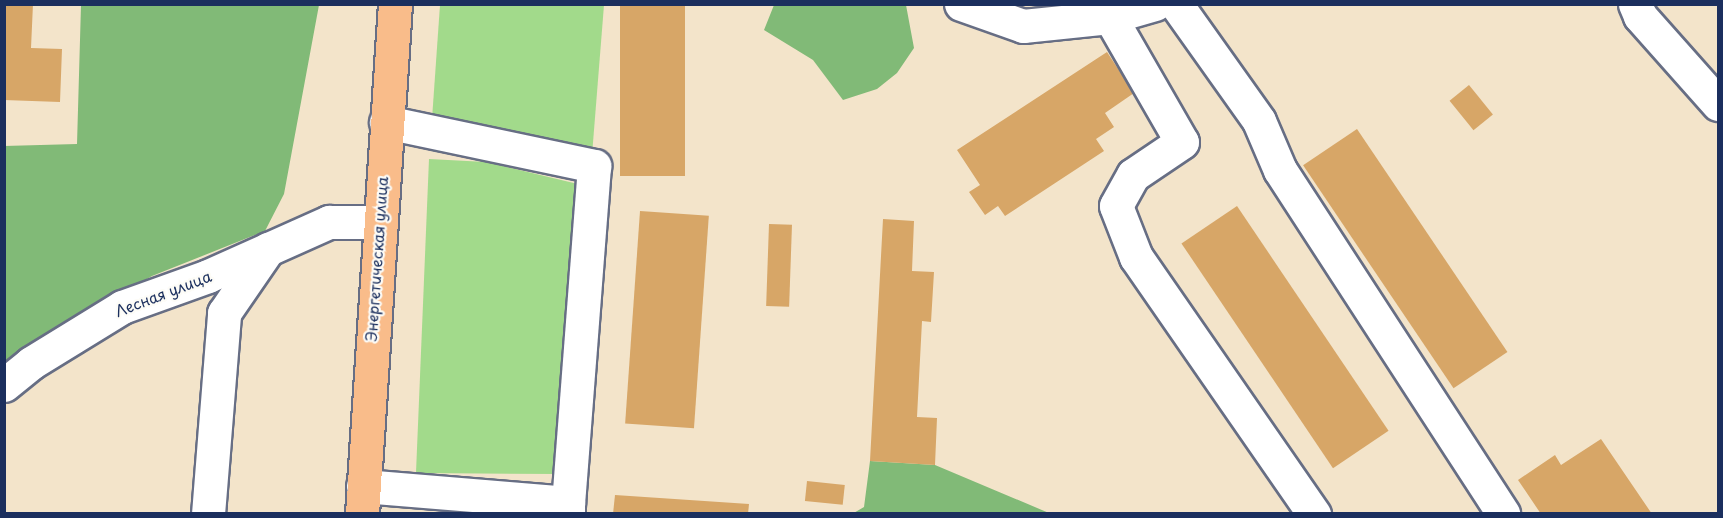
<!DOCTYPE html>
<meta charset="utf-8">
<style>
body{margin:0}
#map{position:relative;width:1723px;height:518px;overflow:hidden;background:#f3e4ca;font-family:"Playpen Sans",sans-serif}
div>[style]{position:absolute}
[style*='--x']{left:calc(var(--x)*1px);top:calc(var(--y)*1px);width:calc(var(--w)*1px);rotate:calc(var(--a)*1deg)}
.green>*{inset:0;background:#a2da8b}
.forest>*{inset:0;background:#81ba77}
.building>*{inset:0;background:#d7a667;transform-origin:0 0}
.roads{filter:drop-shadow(2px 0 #676e84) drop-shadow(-2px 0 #676e84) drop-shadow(0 2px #676e84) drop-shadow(0 -2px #676e84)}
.minor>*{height:33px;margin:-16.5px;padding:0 16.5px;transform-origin:16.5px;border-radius:16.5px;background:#fff}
.major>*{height:33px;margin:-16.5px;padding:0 16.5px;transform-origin:16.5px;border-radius:16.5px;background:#f9bc8a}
span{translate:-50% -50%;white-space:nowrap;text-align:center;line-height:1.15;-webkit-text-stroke:4.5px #fdfcf7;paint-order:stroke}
.street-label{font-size:15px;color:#1b2f5e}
.frame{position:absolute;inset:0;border:6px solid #1b2f5e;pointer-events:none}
</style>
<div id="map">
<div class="green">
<i style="clip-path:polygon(440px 5px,604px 5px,592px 155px,432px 119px)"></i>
<i style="clip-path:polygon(429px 159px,486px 162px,582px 185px,557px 474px,416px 473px)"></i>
</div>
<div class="forest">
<i style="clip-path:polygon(81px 5px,319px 5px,284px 194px,265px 231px,152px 276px,5px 361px,4px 146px,77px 144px)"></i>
<i style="clip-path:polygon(774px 5px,906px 5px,914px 48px,897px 73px,877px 89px,843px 100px,813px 60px,764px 30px)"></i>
<i style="clip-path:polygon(870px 461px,935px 465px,1049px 513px,852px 514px,864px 507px)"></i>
</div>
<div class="building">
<i style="clip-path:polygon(4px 4px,33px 4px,31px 48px,62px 49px,60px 102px,4px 100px)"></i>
<i style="left:620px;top:4px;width:65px;height:172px"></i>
<i style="clip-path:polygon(1107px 52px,1134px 93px,1105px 113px,1114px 127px,1096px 139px,1104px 151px,1005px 216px,998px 206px,985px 215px,969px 192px,980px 185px,957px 150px)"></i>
<i style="left:1469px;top:85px;width:38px;height:25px;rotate:51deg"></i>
<i style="left:1357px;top:129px;width:269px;height:65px;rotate:56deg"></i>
<i style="left:1237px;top:206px;width:271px;height:67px;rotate:56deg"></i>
<i style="left:640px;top:211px;width:69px;height:213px;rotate:4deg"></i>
<i style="clip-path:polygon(883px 219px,914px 221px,912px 271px,934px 272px,931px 322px,922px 321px,917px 417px,937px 418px,935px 465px,870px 461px)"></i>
<i style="left:769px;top:224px;width:23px;height:82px;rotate:2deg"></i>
<i style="clip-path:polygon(1601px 439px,1652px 514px,1541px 514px,1518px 480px,1555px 455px,1561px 465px)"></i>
<i style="left:807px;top:481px;width:38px;height:20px;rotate:6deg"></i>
<i style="clip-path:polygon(615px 495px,749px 504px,748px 514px,613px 514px)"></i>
</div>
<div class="roads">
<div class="minor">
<i style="--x:961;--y:4;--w:66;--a:19.5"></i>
<i style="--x:1023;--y:26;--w:87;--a:-5.9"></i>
<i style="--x:1110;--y:17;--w:47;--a:-16.1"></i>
<i style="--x:1176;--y:4;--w:143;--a:54.6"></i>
<i style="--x:1259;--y:121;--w:53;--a:66.8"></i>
<i style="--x:1280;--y:170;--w:410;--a:57"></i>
<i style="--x:1635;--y:4;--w:13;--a:67"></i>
<i style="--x:1640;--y:16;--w:118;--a:48.4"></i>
<i style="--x:1110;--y:17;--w:144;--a:60.1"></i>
<i style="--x:1182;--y:142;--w:59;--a:146"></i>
<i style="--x:1133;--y:175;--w:35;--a:119"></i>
<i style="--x:1116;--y:206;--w:55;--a:68.6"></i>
<i style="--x:1136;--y:257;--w:313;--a:55.3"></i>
<i style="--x:386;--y:122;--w:213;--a:11.9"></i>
<i style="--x:594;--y:166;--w:338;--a:94.4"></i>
<i style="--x:4;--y:385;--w:35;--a:-39"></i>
<i style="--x:31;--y:363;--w:107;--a:-31.6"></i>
<i style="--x:122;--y:307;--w:91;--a:-19.8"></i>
<i style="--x:208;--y:276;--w:133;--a:-24.1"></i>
<i style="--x:329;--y:222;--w:49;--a:0"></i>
<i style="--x:363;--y:486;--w:206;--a:4.7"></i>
<i style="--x:568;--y:503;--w:11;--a:90"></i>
<i style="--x:208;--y:514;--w:202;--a:-85.4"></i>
<i style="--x:224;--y:313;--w:78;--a:-55.5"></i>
</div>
<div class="major">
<i style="--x:362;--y:514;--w:511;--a:-86.3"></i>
</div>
</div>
<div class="street-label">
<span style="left:376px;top:259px;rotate:-86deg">Энергетическая улица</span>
<span style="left:163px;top:293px;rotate:-21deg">Лесная улица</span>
</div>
<div class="frame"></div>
</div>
